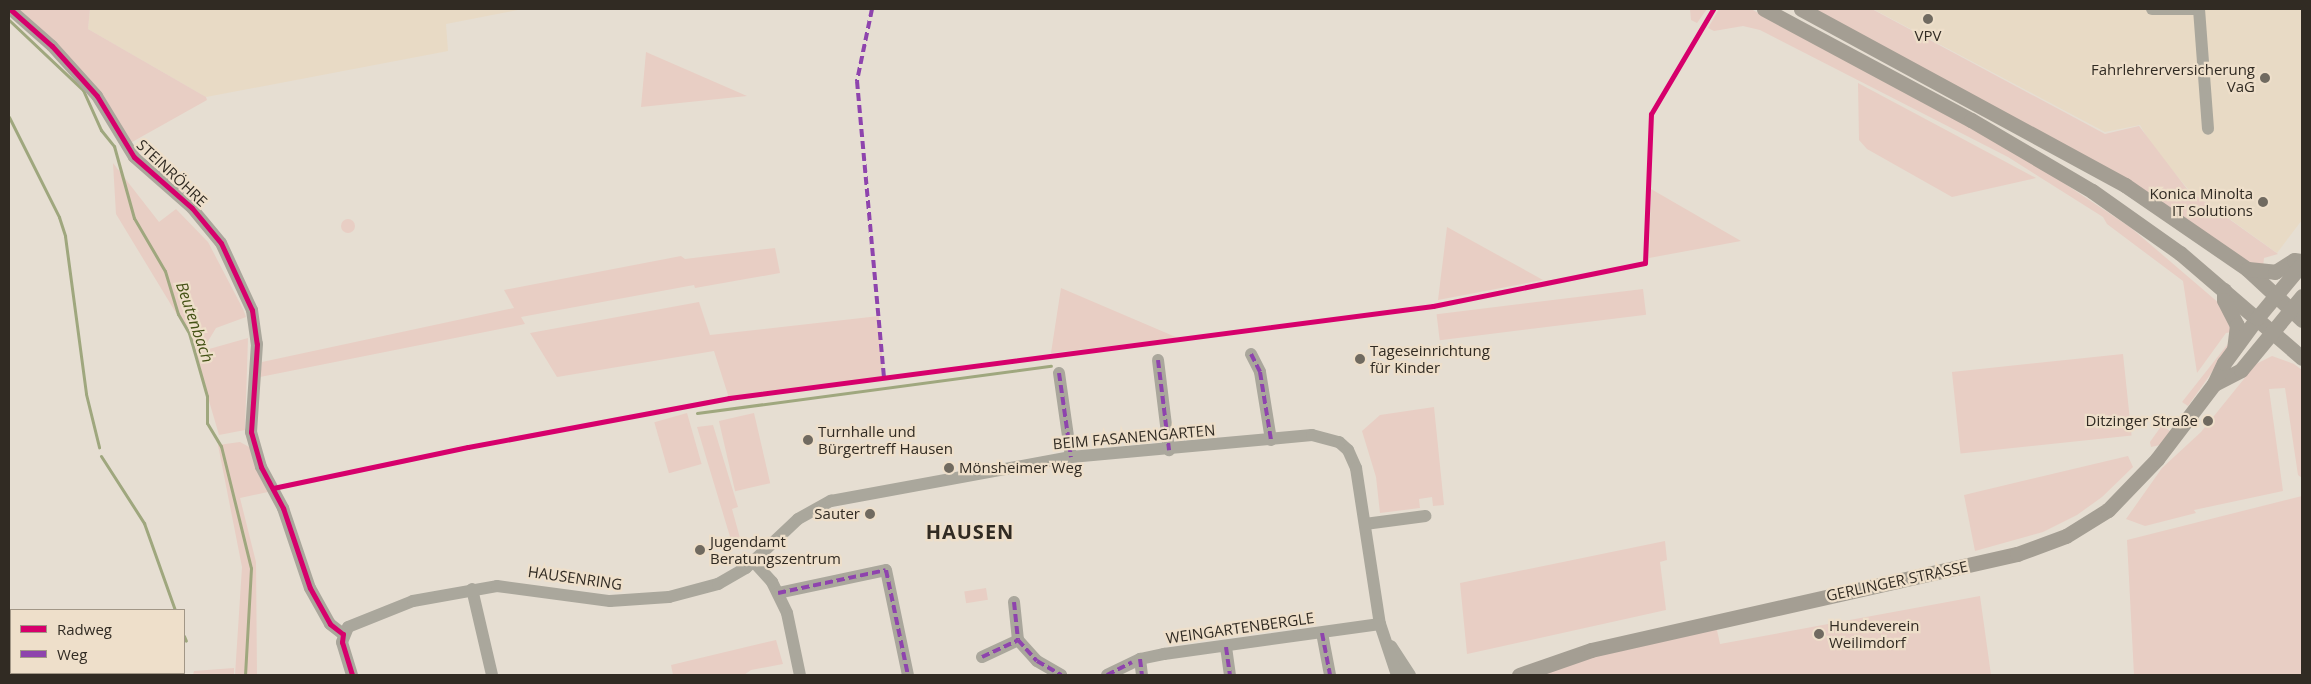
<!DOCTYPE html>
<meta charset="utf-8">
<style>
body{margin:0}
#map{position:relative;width:2311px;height:684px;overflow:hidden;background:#e6ded2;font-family:"Open Sans",sans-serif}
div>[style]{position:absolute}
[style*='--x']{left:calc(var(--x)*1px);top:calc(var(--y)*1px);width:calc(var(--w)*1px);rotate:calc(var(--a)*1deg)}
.built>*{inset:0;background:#e8dac5}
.green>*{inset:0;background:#e8cec4;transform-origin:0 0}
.round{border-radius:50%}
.stream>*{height:3px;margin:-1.5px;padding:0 1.5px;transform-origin:1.5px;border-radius:1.5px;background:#9fa77e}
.minor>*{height:12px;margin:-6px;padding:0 6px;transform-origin:6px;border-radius:6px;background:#aaa79c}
.major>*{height:15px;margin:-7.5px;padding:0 7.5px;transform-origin:7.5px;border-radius:7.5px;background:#a49e93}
.quiet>*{height:4px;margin-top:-2px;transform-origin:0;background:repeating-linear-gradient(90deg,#8e44ad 0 8px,transparent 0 12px)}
.cycleway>*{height:5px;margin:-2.5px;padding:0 2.5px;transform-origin:2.5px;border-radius:2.5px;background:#d6006c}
.dots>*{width:14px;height:14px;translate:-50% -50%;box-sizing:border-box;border:2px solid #eedfca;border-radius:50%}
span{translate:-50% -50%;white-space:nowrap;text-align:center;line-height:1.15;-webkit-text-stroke:4.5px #eedfca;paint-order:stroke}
.poi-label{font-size:15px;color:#312b23}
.right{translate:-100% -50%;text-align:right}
.left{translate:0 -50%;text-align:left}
.street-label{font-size:15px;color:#312b23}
.water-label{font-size:16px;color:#445215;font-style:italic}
.district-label{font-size:20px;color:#312b23;font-weight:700;letter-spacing:1px}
.frame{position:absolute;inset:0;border:10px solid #312b23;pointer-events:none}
.legend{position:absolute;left:10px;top:609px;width:175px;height:65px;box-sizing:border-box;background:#eedfca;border:1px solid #a29787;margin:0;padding:6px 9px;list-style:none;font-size:15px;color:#312b23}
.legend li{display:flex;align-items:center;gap:10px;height:25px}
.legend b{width:25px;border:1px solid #a29787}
</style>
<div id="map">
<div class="built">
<i style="clip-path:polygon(90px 9px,523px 9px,446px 24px,448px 51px,206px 97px,88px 29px)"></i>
<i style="clip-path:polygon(1873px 9px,2302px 9px,2302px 220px,2277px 253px,2188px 189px,2152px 146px,2140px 125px,2105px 132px)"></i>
</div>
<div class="green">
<i style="clip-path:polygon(18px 9px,90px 9px,88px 29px,206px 97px,207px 100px,125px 146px,100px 94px)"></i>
<i style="clip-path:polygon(1690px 9px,1707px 9px,1697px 23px,1691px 20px)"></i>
<i style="clip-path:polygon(1719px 9px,1751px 9px,2026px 158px,2130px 227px,2220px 304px,2232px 332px,2226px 333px,2197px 373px,2183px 281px,2107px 224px,2103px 217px,2008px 157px,1760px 30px,1743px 26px,1714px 31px,1708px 28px)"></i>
<i style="clip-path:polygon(1811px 9px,1872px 9px,2105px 134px,2139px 126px,2187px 189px,2278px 254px,2264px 258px,2263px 267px,2253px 265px)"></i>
<i style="clip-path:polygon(646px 52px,747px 96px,641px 107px)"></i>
<i style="clip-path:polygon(1858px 83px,2036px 178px,1952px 197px,1867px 149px,1859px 140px)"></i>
<i style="clip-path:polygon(113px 163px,159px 222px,176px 209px,208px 242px,243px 309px,246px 317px,216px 328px,202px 351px,248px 338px,245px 430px,219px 435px,190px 336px,116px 214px)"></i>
<i style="clip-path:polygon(1651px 189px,1741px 241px,1649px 258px)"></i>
<i class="round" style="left:341px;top:219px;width:14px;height:14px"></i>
<i style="clip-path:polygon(1447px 227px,1543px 280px,1438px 300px)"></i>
<i style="clip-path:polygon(775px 248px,780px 273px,695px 288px,694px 285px,521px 317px,525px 324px,260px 377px,262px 362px,514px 308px,504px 290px,681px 256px,685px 259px)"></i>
<i style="clip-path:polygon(1061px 288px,1178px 338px,1051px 353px)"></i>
<i style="left:1643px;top:289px;width:26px;height:208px;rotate:83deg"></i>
<i style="clip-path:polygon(699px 302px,710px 335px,879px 316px,884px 378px,729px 398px,714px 351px,557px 377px,530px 333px)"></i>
<i style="clip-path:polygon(2231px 340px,2227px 351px,2188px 406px,2182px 402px)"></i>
<i style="left:2123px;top:354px;width:82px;height:172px;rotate:84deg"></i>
<i style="clip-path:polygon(2272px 356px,2294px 364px,2302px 370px,2302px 478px,2298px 475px,2285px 388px,2269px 389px,2283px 491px,2194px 510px,2196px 513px,2145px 526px,2126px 519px,2162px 468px,2201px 432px,2256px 364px)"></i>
<i style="clip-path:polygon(1434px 407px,1444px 505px,1433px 506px,1432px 497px,1419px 499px,1420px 508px,1380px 513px,1376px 477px,1362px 431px,1380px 415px)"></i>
<i style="left:687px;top:413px;width:53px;height:34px;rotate:74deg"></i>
<i style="left:754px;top:413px;width:72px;height:36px;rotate:77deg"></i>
<i style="clip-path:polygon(713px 425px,738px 507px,732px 509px,740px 538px,731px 540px,697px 427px)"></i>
<i style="clip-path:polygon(2162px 425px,2170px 431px,2160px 445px,2151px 447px,2150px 442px)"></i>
<i style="clip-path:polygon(240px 442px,251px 448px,268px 492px,240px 498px,256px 562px,257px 675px,235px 675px,242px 567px,218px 445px)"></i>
<i style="clip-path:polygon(2128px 456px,2133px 467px,2102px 497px,2077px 515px,2043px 532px,1975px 551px,1964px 495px)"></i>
<i style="clip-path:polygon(2302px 496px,2302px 675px,2134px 675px,2127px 540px)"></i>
<i style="clip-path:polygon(1665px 541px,1667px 560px,1660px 562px,1666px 610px,1467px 654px,1460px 583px)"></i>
<i style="left:986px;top:588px;width:12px;height:22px;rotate:81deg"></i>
<i style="clip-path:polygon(1980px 596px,1991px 675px,1538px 675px,1626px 643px,1715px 621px,1720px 644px)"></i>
<i style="clip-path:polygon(776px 640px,783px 664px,751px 670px,744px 675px,673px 675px,671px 665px)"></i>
<i style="clip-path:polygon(234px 668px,234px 675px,193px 675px,194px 671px)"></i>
</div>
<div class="stream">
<i style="--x:9;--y:20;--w:102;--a:43.4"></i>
<i style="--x:83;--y:90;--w:44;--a:65.8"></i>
<i style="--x:101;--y:130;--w:21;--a:51"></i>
<i style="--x:114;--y:146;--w:75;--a:74.5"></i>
<i style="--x:134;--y:218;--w:61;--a:59.7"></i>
<i style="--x:165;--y:271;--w:45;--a:73.2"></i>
<i style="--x:178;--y:314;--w:22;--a:60"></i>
<i style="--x:189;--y:333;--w:66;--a:74.1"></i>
<i style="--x:207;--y:396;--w:27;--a:90"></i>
<i style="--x:207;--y:423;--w:27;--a:59"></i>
<i style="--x:221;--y:446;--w:126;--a:76.2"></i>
<i style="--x:251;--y:568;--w:107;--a:93.2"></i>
<i style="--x:9;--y:117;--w:112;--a:63.4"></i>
<i style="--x:59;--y:217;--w:20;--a:72"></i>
<i style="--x:65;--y:236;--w:159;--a:82.4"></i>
<i style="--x:86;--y:394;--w:55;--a:76.2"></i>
<i style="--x:697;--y:413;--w:357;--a:-7.6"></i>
<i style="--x:101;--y:456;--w:80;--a:57.3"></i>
<i style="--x:144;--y:523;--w:92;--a:70.4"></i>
<i style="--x:184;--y:636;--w:5;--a:68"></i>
</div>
<div class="minor">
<i style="--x:10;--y:9;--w:56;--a:41.4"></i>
<i style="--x:52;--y:46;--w:67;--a:48"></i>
<i style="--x:97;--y:96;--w:71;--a:58.8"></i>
<i style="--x:134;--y:157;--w:77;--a:41.3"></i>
<i style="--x:192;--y:208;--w:45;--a:50.4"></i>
<i style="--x:221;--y:243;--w:74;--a:65.2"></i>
<i style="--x:252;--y:310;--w:34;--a:82"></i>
<i style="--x:257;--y:344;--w:88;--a:93.9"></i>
<i style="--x:251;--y:432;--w:36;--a:74"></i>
<i style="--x:261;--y:467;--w:47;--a:61.8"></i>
<i style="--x:283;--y:508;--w:84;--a:71.4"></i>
<i style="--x:310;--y:588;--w:41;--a:60.9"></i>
<i style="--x:330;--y:624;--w:16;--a:38"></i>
<i style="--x:2152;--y:9;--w:47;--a:0"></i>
<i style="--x:2199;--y:9;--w:120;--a:85.7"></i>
<i style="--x:1251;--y:354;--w:20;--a:63"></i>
<i style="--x:1260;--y:372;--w:69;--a:80.8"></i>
<i style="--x:1158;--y:360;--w:91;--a:83"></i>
<i style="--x:1059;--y:373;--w:85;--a:81.9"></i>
<i style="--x:1365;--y:524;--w:61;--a:-7.6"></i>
<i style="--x:754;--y:562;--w:27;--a:48"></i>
<i style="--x:772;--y:582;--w:34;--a:64"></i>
<i style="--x:787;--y:613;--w:63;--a:78.2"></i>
<i style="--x:472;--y:589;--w:88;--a:76.9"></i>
<i style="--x:778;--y:593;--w:110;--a:-12"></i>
<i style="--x:886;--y:570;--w:107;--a:78.2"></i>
<i style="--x:1014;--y:602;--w:38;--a:84"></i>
<i style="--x:1018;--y:640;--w:28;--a:48"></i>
<i style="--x:1037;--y:661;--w:28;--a:30"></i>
<i style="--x:1322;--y:633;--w:43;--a:79.2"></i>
<i style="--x:1391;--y:646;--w:35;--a:57"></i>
<i style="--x:1226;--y:647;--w:28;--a:82"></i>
<i style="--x:982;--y:657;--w:40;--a:-25"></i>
<i style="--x:1140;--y:659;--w:16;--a:83"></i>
<i style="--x:352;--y:675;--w:34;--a:-107"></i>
<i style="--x:342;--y:642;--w:16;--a:-68"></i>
<i style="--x:348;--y:627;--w:70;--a:-21.8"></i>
<i style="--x:413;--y:601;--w:85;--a:-10.1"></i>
<i style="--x:497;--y:586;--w:114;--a:7.6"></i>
<i style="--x:610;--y:601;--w:59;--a:-3.9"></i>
<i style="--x:669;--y:597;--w:51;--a:-14.9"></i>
<i style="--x:718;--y:584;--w:32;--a:-30"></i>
<i style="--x:746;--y:568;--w:71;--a:-43.3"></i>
<i style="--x:798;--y:519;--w:38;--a:-29"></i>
<i style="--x:831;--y:501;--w:244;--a:-10.4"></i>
<i style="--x:1071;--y:457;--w:242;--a:-5.2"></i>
<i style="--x:1312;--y:435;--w:28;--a:15"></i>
<i style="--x:1339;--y:442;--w:12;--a:42"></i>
<i style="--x:1348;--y:450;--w:20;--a:66"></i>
<i style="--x:1356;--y:468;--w:158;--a:81.3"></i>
<i style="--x:1380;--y:624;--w:54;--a:71.6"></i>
<i style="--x:1107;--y:675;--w:37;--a:-26"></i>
<i style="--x:1140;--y:659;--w:25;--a:-12"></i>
<i style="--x:1164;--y:654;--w:218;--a:-7.9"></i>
</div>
<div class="major">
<i style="--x:1764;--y:9;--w:235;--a:28.2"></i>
<i style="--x:1971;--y:120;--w:140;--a:30.4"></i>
<i style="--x:2092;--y:191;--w:108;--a:35.2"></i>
<i style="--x:2180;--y:253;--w:161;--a:40.7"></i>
<i style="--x:1801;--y:9;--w:369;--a:28.5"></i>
<i style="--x:2125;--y:185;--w:148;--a:34.5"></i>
<i style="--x:2247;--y:269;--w:75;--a:42.8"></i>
<i style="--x:2248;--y:269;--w:27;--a:6"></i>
<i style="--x:2275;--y:272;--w:22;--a:-32"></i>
<i style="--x:2294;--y:260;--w:7;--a:8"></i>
<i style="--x:2224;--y:290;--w:10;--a:90"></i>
<i style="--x:2224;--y:300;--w:28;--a:63"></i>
<i style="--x:2237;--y:325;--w:24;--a:97"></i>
<i style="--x:2214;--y:384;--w:30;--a:-27"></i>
<i style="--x:2241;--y:370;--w:96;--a:-50.5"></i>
<i style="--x:1519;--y:675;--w:76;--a:-19.1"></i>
<i style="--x:1591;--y:650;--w:437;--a:-12.7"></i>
<i style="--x:2017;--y:554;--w:52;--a:-20.2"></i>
<i style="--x:2066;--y:536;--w:49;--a:-31.8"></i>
<i style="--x:2108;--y:510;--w:71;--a:-46.1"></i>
<i style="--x:2157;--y:459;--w:94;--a:-52.8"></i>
<i style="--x:2214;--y:384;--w:23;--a:-65"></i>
<i style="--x:2224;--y:363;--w:56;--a:-53.7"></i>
<i style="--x:2257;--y:318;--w:70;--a:-50.2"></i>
</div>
<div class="quiet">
<i style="--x:872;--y:9;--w:74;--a:101.8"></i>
<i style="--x:857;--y:81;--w:298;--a:84.8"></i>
<i style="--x:1251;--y:354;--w:20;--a:63"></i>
<i style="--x:1260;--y:372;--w:69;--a:80.8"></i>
<i style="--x:1158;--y:360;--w:91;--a:83"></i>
<i style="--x:1059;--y:373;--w:85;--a:81.9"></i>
<i style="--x:778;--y:593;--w:110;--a:-12"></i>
<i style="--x:886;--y:570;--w:107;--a:78.2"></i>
<i style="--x:1014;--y:602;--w:38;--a:84"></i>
<i style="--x:1018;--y:640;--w:28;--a:48"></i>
<i style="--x:1037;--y:661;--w:28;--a:30"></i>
<i style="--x:1322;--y:633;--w:43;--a:79.2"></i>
<i style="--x:1226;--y:647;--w:28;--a:82"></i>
<i style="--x:982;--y:657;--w:40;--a:-25"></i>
<i style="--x:1140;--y:659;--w:16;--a:83"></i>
<i style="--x:1107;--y:675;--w:28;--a:-27"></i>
</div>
<div class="cycleway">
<i style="--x:10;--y:9;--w:56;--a:41.4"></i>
<i style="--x:52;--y:46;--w:67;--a:48"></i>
<i style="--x:97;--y:96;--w:71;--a:58.8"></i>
<i style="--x:134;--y:157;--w:77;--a:41.3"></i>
<i style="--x:192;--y:208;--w:45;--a:50.4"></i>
<i style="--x:221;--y:243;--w:74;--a:65.2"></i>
<i style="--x:252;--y:310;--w:34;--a:82"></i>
<i style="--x:257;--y:344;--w:88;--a:93.9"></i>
<i style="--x:251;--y:432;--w:36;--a:74"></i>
<i style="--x:261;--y:467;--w:47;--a:61.8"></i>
<i style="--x:283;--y:508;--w:84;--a:71.4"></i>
<i style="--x:310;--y:588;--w:41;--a:60.9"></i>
<i style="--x:330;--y:624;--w:16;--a:38"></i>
<i style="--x:343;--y:634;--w:8;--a:97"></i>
<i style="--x:342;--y:642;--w:34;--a:73"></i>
<i style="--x:273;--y:488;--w:199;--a:-11.9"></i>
<i style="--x:468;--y:447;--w:266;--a:-10.6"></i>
<i style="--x:729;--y:398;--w:710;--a:-7.45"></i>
<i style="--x:1433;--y:306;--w:216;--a:-11.5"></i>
<i style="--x:1645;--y:263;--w:149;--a:-87.7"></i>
<i style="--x:1651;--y:114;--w:122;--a:-59.4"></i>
</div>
<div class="dots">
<i style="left:1928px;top:19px;background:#706a60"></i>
<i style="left:2265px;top:78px;background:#706a60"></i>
<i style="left:2263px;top:202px;background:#706a60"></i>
<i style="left:1360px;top:359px;background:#706a60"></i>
<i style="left:2208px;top:421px;background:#706a60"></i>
<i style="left:808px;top:440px;background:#706a60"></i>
<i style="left:949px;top:468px;background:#706a60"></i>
<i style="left:870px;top:514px;background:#706a60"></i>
<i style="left:700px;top:550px;background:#706a60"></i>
<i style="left:1819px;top:634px;background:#706a60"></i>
</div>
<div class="poi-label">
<span style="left:1928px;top:36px">VPV</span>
<span class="right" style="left:2255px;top:78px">Fahrlehrerversicherung<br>VaG</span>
<span class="right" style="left:2253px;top:202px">Konica Minolta<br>IT Solutions</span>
<span class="left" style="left:1370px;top:359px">Tageseinrichtung<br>für Kinder</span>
<span class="right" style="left:2198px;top:421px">Ditzinger Straße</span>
<span class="left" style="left:818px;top:440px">Turnhalle und<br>Bürgertreff Hausen</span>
<span class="left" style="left:959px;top:468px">Mönsheimer Weg</span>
<span class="right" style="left:860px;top:514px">Sauter</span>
<span class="left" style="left:710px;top:550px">Jugendamt<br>Beratungszentrum</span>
<span class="left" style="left:1829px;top:634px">Hundeverein<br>Weilimdorf</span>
</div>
<div class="street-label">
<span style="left:172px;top:173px;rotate:43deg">STEINRÖHRE</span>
<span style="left:1134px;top:437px;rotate:-5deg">BEIM FASANENGARTEN</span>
<span style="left:575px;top:578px;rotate:8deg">HAUSENRING</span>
<span style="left:1897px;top:581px;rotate:-12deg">GERLINGER STRASSE</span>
<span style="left:1240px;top:628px;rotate:-8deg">WEINGARTENBERGLE</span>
</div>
<div class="water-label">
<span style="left:195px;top:322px;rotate:71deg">Beutenbach</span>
</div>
<div class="district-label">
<span style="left:970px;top:531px">HAUSEN</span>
</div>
<div class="frame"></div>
<ul class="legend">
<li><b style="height:6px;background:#d6006c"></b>Radweg</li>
<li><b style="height:6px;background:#8e44ad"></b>Weg</li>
</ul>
</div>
